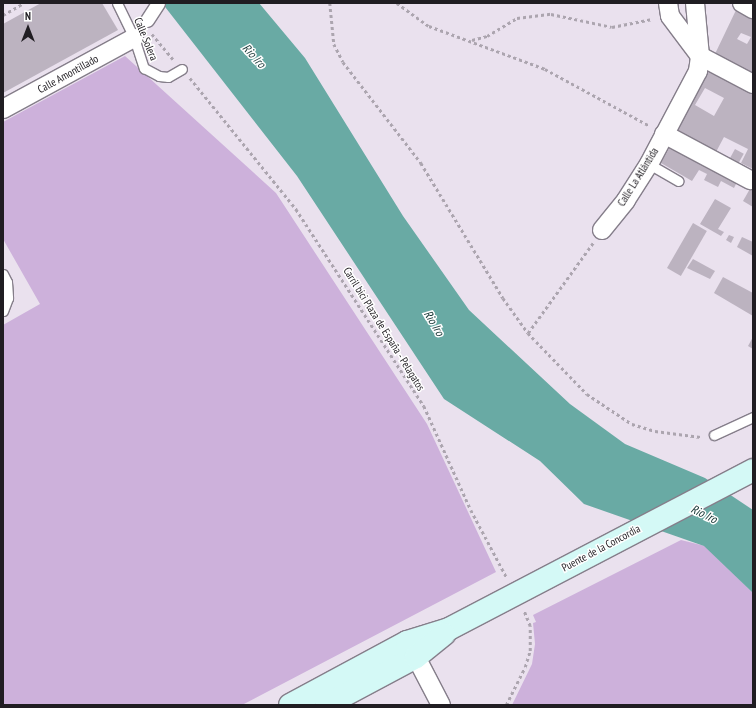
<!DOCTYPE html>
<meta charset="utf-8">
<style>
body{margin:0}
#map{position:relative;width:756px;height:708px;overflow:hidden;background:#eae1ee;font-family:"PT Sans Narrow",sans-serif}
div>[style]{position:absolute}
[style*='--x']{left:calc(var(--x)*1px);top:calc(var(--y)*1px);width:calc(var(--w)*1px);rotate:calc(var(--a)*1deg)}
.green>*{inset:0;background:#cdb1db}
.water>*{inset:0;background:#69aaa4}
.building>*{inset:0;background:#bcb3c0;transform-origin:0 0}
.path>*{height:2.5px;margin-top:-1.25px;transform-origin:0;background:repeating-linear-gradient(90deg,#aca5af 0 3px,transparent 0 6px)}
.roads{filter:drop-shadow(1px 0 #857e8a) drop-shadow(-1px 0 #857e8a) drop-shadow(0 1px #857e8a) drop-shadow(0 -1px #857e8a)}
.service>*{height:9px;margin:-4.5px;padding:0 4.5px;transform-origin:4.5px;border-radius:4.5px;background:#fff}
.pedestrian>*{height:13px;margin:-6.5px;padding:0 6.5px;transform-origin:6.5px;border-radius:6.5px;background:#fff}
.minor>*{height:18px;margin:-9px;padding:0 9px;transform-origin:9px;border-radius:9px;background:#fff}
.secondary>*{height:22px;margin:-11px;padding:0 11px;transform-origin:11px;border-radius:11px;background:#d4f9f6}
span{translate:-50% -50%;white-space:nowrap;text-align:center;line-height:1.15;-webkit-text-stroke:3px #fff;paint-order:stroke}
.street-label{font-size:11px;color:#201d22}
.water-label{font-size:12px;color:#143533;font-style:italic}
.frame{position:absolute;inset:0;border:4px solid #201d22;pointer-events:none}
.north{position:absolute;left:8px;top:8px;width:40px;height:40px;-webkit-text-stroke:3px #fff;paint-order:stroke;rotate:0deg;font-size:11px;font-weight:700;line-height:16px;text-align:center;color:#201d22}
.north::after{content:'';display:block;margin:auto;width:14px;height:18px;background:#201d22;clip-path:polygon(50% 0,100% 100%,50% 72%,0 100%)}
</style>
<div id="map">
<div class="green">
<i style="clip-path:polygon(125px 56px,276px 193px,427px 424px,496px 572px,242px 705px,3px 705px,3px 325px,40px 304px,3px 239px,3px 122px)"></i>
<i style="clip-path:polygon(681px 540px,705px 546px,753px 593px,753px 705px,512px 705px,532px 664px,535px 644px,533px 623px,536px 622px,533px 615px)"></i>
</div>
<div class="water">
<i style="clip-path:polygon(162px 3px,259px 3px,305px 58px,403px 216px,469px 310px,570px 404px,625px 444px,705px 478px,753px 510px,753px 593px,704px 546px,584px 504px,540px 461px,444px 399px,297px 176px)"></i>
</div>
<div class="building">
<i style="clip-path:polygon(41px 3px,102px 3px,118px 30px,3px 93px,3px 24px)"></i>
<i style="clip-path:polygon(evenodd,737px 8px,753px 16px,753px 77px,714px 56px,737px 8px,741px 33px,751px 37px,747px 44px,737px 39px,741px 33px)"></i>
<i style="clip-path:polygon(evenodd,707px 69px,753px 93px,753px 169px,741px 163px,748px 149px,724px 137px,716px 152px,676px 130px,707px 69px,705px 88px,724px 98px,714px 116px,695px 105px,705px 88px)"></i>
<i style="clip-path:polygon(672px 143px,738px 180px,734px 188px,721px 181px,718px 187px,704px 180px,707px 174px,699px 170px,692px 181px,661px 163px)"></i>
<i style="left:735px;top:149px;width:10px;height:14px;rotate:29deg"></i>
<i style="clip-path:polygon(751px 187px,753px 188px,753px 207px,743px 201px)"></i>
<i style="clip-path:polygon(715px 199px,731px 208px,718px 229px,724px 232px,721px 236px,700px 224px)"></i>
<i style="left:693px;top:223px;width:16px;height:52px;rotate:30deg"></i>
<i style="clip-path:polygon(729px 235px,734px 237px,731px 243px,726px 240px)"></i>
<i style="clip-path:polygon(742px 237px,753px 242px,753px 256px,737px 247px)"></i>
<i style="clip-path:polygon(693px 259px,715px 271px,710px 279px,687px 268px)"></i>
<i style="clip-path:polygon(723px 277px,753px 293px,753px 316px,714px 293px)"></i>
<i style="clip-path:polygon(753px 337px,753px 349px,748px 346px)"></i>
</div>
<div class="path">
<i style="--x:330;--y:3;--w:41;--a:84.4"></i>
<i style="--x:334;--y:44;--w:20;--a:63"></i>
<i style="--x:343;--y:62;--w:128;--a:52.3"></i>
<i style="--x:421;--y:163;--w:158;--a:58.7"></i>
<i style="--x:503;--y:298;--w:43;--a:54.5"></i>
<i style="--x:528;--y:333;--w:85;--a:46"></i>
<i style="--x:587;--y:394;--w:54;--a:33.7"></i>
<i style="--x:632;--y:424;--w:24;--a:17"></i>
<i style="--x:655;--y:431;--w:46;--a:7.4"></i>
<i style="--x:397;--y:3;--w:39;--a:36"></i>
<i style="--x:429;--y:26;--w:124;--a:20.3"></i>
<i style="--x:545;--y:69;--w:119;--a:28.5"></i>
<i style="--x:3;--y:15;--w:24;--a:-30"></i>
<i style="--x:152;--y:34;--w:33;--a:50"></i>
<i style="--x:472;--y:40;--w:16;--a:-15"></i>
<i style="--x:487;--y:36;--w:35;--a:-31"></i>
<i style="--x:517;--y:18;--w:34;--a:-7"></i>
<i style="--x:551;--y:14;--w:62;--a:12"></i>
<i style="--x:612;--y:27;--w:41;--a:-11.3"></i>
<i style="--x:190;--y:78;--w:169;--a:51"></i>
<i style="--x:296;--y:209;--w:235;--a:57"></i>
<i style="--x:424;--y:406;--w:114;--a:65.7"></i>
<i style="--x:471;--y:510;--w:77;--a:62.1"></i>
<i style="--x:528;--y:333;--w:111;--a:-54.2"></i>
<i style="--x:506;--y:705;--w:42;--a:-63.4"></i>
<i style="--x:525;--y:667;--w:17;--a:-73"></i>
<i style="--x:530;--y:651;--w:25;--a:-90"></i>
<i style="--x:530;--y:626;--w:16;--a:-112"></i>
</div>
<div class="roads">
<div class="service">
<i style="--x:117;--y:3;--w:39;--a:64"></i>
<i style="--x:134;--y:38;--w:32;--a:72"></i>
<i style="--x:144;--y:68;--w:17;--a:28"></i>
<i style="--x:159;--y:76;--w:9;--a:6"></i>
<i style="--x:168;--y:77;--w:16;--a:-30"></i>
<i style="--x:649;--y:164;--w:34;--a:30"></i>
<i style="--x:3;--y:274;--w:9;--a:63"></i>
<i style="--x:7;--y:282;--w:16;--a:86"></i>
<i style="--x:8;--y:298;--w:14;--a:111"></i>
<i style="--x:714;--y:435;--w:43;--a:-24.8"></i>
</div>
<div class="pedestrian">
<i style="--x:147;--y:20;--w:20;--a:-57"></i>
</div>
<div class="minor">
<i style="--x:668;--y:3;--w:13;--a:81"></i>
<i style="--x:670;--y:16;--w:50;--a:53.1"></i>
<i style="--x:700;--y:56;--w:60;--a:27.8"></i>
<i style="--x:742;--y:3;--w:13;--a:29"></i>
<i style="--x:3;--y:109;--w:149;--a:-28.5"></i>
<i style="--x:664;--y:134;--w:98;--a:28.1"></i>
<i style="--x:602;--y:230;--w:38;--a:-51"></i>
<i style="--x:626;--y:200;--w:43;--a:-57.4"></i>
<i style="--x:649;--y:164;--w:105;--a:-62.2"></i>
<i style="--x:698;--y:71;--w:15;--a:-82"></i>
<i style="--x:700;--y:56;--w:53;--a:-95.4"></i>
<i style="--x:416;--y:657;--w:54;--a:62.5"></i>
</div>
<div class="secondary">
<i style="--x:290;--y:705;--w:133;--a:-28.3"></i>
<i style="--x:407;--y:642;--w:44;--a:-17.2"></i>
<i style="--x:449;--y:629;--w:343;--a:-27.6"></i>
<i style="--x:326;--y:705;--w:102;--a:-28.1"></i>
<i style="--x:416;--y:657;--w:36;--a:-39"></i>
</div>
</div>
<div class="street-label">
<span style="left:146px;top:39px;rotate:68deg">Calle Solera</span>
<span style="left:68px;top:74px;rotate:-29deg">Calle Amontillado</span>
<span style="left:638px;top:177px;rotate:-58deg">Calle La Atlántida</span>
<span style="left:384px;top:329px;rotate:58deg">Carril bici Plaza de España - Pelagatos</span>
<span style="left:601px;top:548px;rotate:-28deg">Puente de la Concordia</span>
</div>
<div class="water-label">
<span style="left:254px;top:56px;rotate:48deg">Rio Iro</span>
<span style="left:434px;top:323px;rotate:59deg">Rio Iro</span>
<span style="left:704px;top:514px;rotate:26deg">Rio Iro</span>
</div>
<div class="frame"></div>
<div class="north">N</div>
</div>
